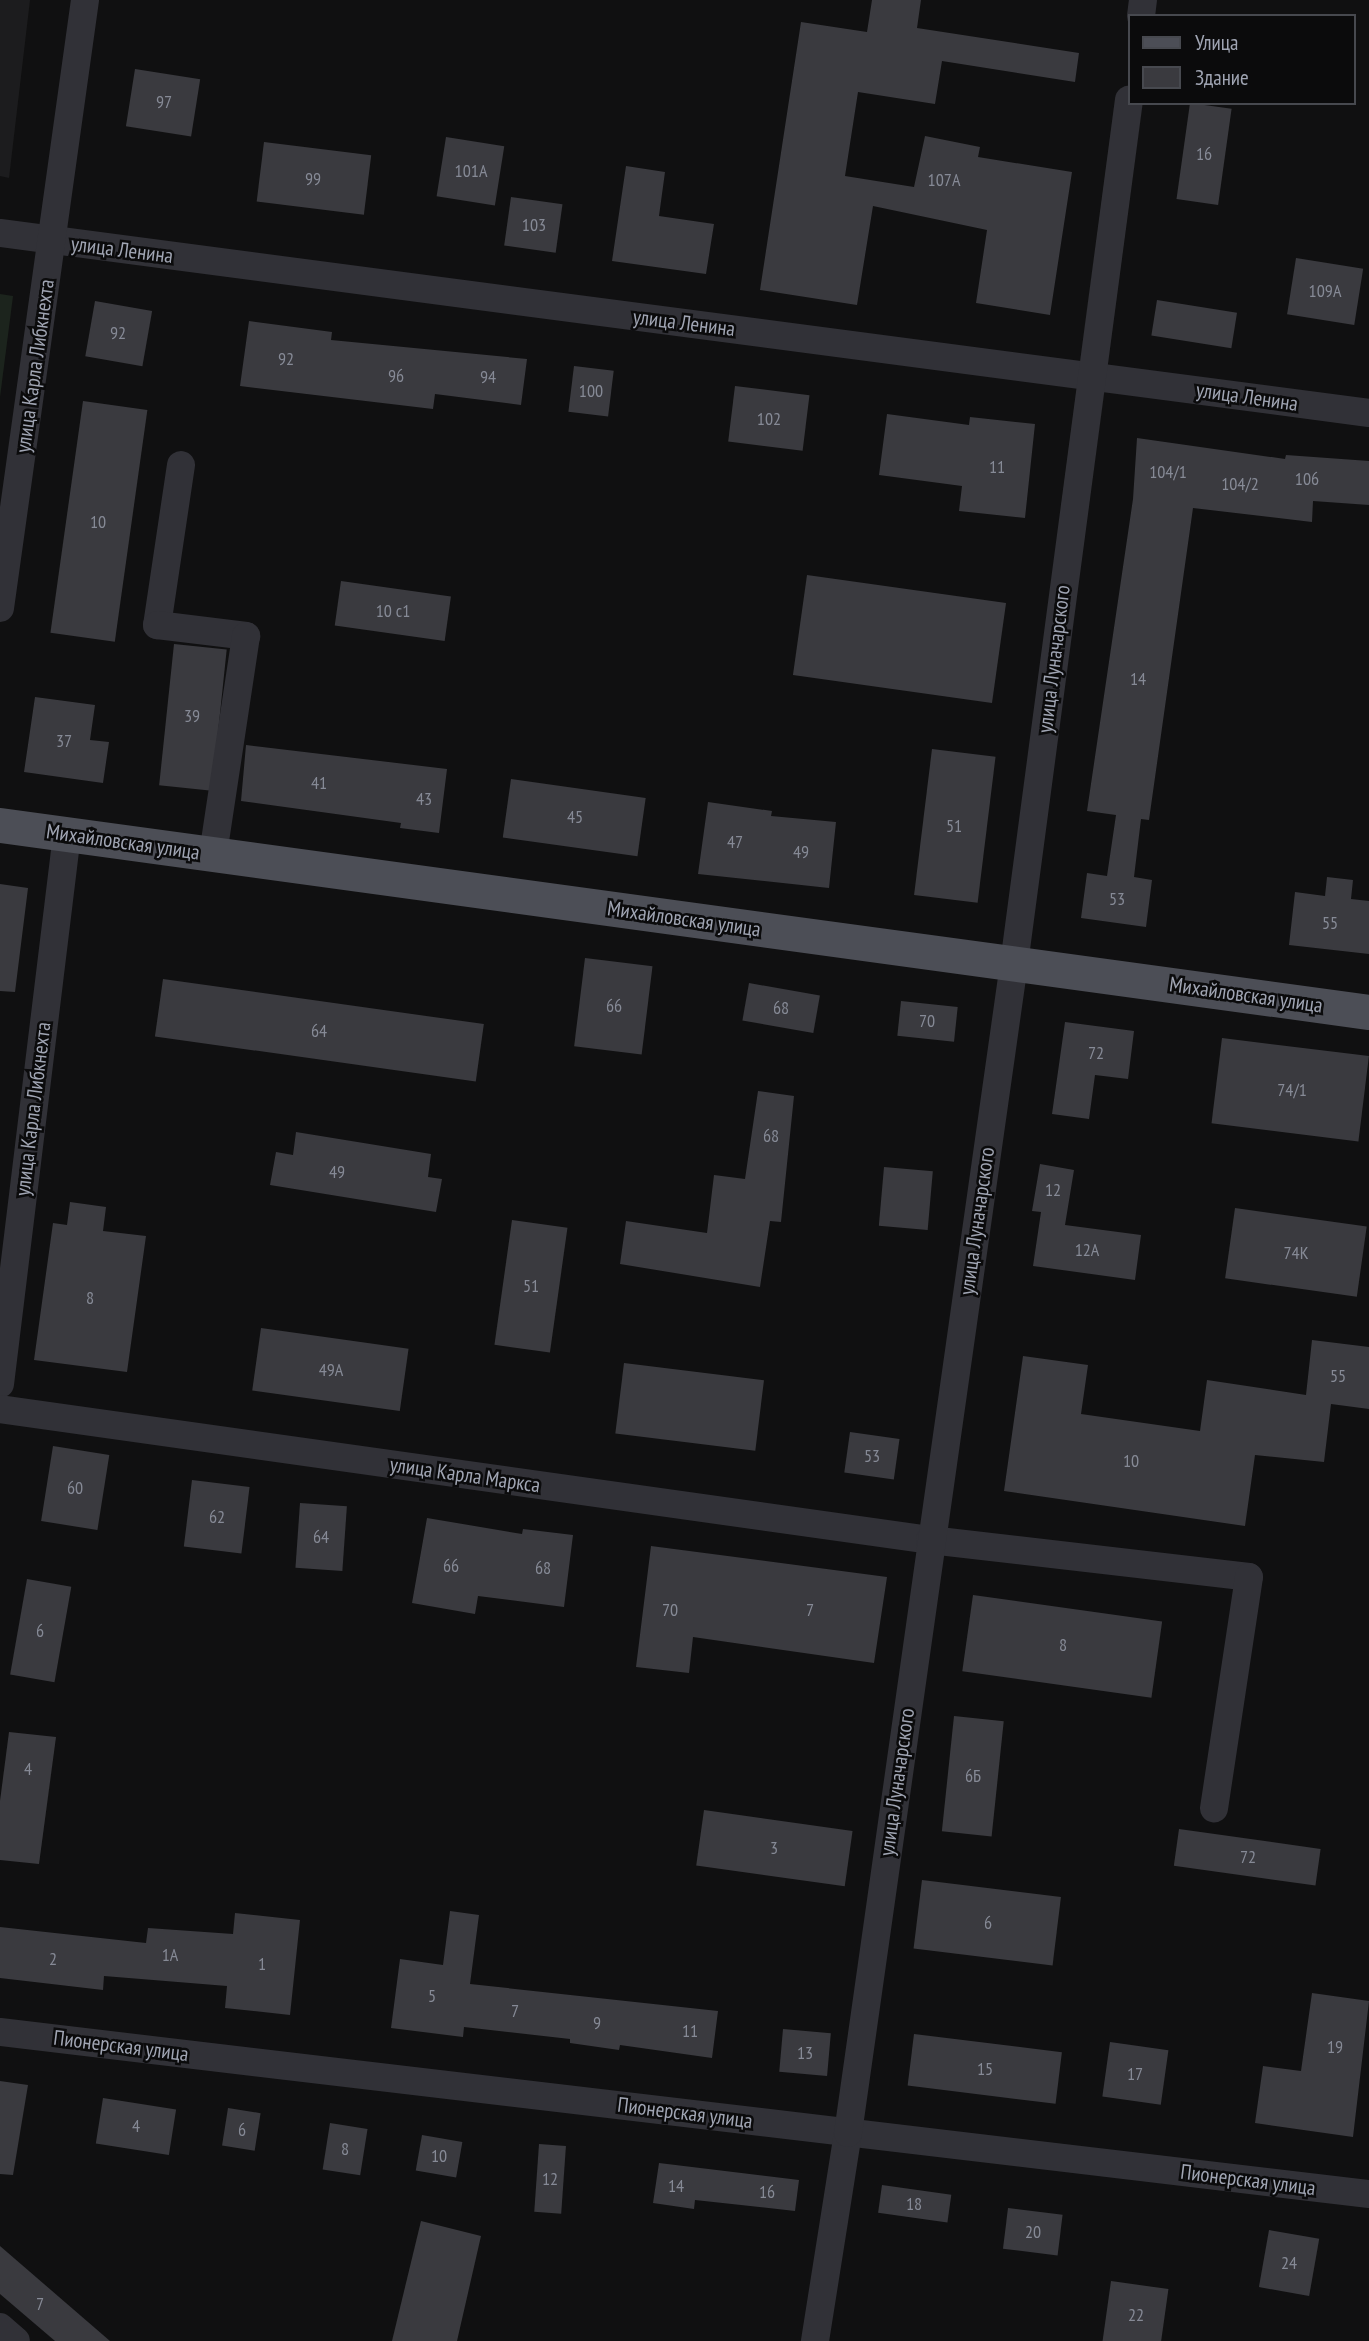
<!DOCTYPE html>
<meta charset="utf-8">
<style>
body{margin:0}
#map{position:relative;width:1369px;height:2341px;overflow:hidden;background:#101011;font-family:"PT Sans Narrow",sans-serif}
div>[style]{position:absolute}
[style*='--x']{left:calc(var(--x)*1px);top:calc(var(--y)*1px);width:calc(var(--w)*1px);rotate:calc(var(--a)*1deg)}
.built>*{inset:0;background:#1c1c1e}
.green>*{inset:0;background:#1c241d}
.building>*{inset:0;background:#3a3a3f;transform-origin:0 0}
.minor>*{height:28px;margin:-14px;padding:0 14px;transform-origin:14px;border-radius:14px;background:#313137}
.major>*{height:35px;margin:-17.5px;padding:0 17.5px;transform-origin:17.5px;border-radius:17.5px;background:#4c4e56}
span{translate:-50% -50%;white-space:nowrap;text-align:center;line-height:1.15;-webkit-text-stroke:5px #0b0b0c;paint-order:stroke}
.number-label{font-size:18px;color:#868a96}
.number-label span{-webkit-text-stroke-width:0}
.street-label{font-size:21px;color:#a0a5b3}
.legend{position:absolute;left:1128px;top:14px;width:228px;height:91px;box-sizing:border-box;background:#0b0b0c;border:2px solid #47494f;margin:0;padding:9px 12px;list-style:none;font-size:21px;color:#a0a5b3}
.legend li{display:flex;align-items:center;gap:14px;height:35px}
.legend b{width:35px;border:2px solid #47494f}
</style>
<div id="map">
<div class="built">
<i style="clip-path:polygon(0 0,30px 0,9px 178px,0 176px)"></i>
</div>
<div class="green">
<i style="clip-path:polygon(0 294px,13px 296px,0 397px)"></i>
</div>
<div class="building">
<i style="clip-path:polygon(872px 0,921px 0,917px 28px,1079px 53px,1075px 82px,942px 61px,935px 104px,858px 92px,845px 176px,914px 187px,925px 136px,980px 147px,978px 157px,1072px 172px,1050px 315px,976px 303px,987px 230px,873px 206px,857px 305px,760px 290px,801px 22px,867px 32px)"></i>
<i style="left:135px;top:69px;width:66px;height:58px;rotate:9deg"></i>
<i style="left:1190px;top:103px;width:42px;height:97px;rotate:8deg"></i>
<i style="left:446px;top:137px;width:59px;height:60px;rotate:9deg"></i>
<i style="left:264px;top:142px;width:108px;height:60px;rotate:7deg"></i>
<i style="clip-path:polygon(626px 166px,665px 172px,659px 216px,714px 224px,706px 274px,612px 261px)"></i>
<i style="left:511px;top:197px;width:52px;height:49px;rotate:8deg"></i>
<i style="left:1296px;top:258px;width:68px;height:57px;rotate:9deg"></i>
<i style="left:1157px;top:300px;width:81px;height:36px;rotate:9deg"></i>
<i style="left:95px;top:301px;width:58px;height:56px;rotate:10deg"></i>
<i style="clip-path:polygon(249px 321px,332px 332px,331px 340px,527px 359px,521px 405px,435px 394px,433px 409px,240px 386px)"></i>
<i style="left:574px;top:366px;width:40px;height:46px;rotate:7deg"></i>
<i style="left:735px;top:386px;width:75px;height:56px;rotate:7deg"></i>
<i style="left:83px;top:401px;width:65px;height:234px;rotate:8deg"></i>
<i style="clip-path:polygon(887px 414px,969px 425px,970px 417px,1035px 424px,1025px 518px,959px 511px,962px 486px,879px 475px)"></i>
<i style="clip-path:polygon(1137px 438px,1285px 459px,1286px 455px,1369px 461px,1369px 505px,1313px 501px,1312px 522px,1193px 508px,1149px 820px,1141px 819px,1134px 877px,1152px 880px,1146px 927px,1081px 918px,1087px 873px,1107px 876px,1116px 815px,1087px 811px,1133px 499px)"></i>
<i style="left:807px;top:575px;width:201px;height:101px;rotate:8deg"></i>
<i style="left:341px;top:581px;width:111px;height:45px;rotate:8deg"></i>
<i style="left:174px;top:644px;width:53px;height:142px;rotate:6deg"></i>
<i style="clip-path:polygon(35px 697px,95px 705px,90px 740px,109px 742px,103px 783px,24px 772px)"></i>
<i style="clip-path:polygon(246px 745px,447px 769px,439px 833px,400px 828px,401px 823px,241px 801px)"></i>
<i style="left:932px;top:749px;width:64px;height:147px;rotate:7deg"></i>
<i style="left:511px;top:779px;width:136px;height:59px;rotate:8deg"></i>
<i style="clip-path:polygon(708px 802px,772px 811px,771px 816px,836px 822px,829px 888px,698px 874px)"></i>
<i style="clip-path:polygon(1327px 877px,1353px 880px,1351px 899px,1369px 901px,1369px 954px,1289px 945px,1295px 892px,1325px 896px)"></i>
<i style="clip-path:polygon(0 884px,28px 888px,15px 992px,0 991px)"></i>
<i style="left:585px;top:958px;width:68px;height:89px;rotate:7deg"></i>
<i style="left:163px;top:979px;width:324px;height:58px;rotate:8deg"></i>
<i style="left:749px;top:983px;width:72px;height:38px;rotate:10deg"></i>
<i style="left:901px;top:1001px;width:57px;height:35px;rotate:6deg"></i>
<i style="clip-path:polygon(1065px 1022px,1134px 1031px,1128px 1079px,1095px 1075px,1089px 1119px,1052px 1114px)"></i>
<i style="left:1222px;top:1038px;width:148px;height:86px;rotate:7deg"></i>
<i style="clip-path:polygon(758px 1091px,794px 1096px,781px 1222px,770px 1221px,760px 1287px,620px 1264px,626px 1221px,707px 1233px,714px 1175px,745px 1179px)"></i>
<i style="clip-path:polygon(296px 1132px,431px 1154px,428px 1177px,442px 1179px,436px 1212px,270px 1185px,276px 1152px,293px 1155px)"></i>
<i style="clip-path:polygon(1040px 1164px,1074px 1170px,1065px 1225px,1141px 1235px,1135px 1280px,1033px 1266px,1041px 1212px,1032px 1211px)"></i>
<i style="left:884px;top:1167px;width:49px;height:59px;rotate:5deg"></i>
<i style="clip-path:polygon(70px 1202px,106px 1207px,103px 1231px,146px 1236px,127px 1372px,34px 1360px,53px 1223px,67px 1225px)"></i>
<i style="left:1235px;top:1208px;width:133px;height:71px;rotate:8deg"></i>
<i style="left:512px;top:1220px;width:56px;height:126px;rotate:8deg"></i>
<i style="left:261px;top:1328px;width:149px;height:63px;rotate:8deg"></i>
<i style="clip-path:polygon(1312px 1340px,1369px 1347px,1369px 1409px,1331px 1404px,1324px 1462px,1255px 1455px,1245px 1526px,1004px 1491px,1023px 1356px,1088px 1365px,1081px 1414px,1200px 1431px,1207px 1380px,1306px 1395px)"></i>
<i style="left:624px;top:1363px;width:141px;height:71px;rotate:7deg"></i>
<i style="left:850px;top:1432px;width:50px;height:41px;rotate:8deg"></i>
<i style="left:53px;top:1446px;width:57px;height:76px;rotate:9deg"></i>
<i style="left:192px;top:1480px;width:58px;height:67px;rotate:7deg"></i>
<i style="left:300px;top:1503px;width:47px;height:65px;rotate:4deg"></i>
<i style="clip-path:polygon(427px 1518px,522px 1534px,523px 1529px,573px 1535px,564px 1607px,478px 1596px,475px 1614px,412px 1603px)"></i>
<i style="clip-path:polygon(651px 1546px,887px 1577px,874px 1663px,693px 1637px,689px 1673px,636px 1667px)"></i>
<i style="left:27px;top:1579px;width:45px;height:97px;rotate:10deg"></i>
<i style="left:973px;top:1595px;width:191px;height:77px;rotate:8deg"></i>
<i style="left:954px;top:1716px;width:50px;height:116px;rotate:6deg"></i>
<i style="clip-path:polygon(9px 1732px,56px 1737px,39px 1864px,0 1860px,0 1801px)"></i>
<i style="left:704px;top:1810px;width:150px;height:56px;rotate:8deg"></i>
<i style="left:1179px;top:1829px;width:143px;height:37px;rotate:8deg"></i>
<i style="left:922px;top:1880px;width:140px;height:69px;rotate:7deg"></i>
<i style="clip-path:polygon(450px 1911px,479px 1915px,470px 1984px,718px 2011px,712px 2058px,620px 2045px,619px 2050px,570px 2043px,570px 2039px,464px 2027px,463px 2037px,391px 2028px,400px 1959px,443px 1965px)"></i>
<i style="clip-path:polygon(235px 1913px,300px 1920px,290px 2015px,225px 2008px,227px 1986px,104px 1976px,103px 1990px,0 1978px,0 1927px,146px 1943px,148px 1928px,233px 1934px)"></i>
<i style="clip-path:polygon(1312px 1993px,1369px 2001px,1353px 2137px,1255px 2123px,1263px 2066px,1301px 2071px)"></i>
<i style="left:783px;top:2029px;width:48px;height:43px;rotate:5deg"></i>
<i style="left:914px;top:2034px;width:149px;height:52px;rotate:7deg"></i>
<i style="left:1110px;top:2042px;width:59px;height:55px;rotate:8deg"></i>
<i style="clip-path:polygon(0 2081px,28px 2085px,13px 2175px,0 2174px)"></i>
<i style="left:103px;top:2098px;width:74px;height:46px;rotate:9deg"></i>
<i style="left:228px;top:2108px;width:33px;height:38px;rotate:9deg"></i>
<i style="left:330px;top:2123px;width:38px;height:47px;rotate:9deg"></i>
<i style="left:422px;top:2135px;width:41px;height:36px;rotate:10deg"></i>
<i style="left:539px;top:2144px;width:27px;height:68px;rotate:4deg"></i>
<i style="clip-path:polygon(659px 2163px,799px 2180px,795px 2211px,695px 2200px,694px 2209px,653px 2203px)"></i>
<i style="left:882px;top:2185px;width:70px;height:28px;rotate:8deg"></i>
<i style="left:1008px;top:2208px;width:55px;height:41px;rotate:7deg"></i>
<i style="clip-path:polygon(421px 2221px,481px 2236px,457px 2341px,392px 2341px)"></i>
<i style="left:1269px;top:2230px;width:51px;height:58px;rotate:10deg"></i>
<i style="clip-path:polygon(0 2246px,110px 2341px,55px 2341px,0 2294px)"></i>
<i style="left:1111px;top:2281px;width:58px;height:61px;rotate:8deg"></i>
</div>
<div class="minor">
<i style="--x:1141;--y:16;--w:16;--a:-83"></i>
<i style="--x:0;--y:233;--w:1381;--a:7.49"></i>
<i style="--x:181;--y:465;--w:162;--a:98.5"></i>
<i style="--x:157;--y:625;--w:90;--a:7"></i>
<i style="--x:246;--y:636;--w:221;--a:98.6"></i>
<i style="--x:0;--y:608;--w:614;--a:-82.04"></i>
<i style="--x:0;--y:1384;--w:554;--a:-83.05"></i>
<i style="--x:0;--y:1409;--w:939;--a:8.02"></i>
<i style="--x:930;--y:1540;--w:321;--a:6.6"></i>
<i style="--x:1249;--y:1577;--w:234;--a:98.6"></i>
<i style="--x:0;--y:2032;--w:1379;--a:6.75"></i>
<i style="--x:0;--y:2327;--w:21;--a:41"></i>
<i style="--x:815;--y:2341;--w:211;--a:-81"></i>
<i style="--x:848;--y:2133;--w:1181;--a:-81.92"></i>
<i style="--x:1014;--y:964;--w:872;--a:-82.42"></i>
</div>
<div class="major">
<i style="--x:0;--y:825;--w:1382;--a:7.78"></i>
</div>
<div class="number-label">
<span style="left:164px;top:102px">97</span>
<span style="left:1204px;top:154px">16</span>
<span style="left:471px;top:171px">101А</span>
<span style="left:313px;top:179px">99</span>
<span style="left:944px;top:180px">107А</span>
<span style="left:534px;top:225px">103</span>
<span style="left:1325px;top:291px">109А</span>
<span style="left:118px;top:333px">92</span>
<span style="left:286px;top:359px">92</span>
<span style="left:396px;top:376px">96</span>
<span style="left:488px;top:377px">94</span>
<span style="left:591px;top:391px">100</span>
<span style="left:769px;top:419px">102</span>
<span style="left:997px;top:467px">11</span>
<span style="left:1168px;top:472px">104/1</span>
<span style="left:1307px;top:479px">106</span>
<span style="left:1240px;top:484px">104/2</span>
<span style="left:98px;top:522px">10</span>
<span style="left:393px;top:611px">10 с1</span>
<span style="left:1138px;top:679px">14</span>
<span style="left:192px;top:716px">39</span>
<span style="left:64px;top:741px">37</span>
<span style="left:319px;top:783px">41</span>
<span style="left:424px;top:799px">43</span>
<span style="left:575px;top:817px">45</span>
<span style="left:954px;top:826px">51</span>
<span style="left:735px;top:842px">47</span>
<span style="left:801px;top:852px">49</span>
<span style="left:1117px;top:899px">53</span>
<span style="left:1330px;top:923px">55</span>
<span style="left:614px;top:1006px">66</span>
<span style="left:781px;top:1008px">68</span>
<span style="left:927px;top:1021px">70</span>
<span style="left:319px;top:1031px">64</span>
<span style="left:1096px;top:1053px">72</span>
<span style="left:1292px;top:1090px">74/1</span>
<span style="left:771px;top:1136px">68</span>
<span style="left:337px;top:1172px">49</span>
<span style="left:1053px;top:1190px">12</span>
<span style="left:1087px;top:1250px">12А</span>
<span style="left:1296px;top:1253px">74К</span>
<span style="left:531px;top:1286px">51</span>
<span style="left:90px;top:1298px">8</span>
<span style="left:331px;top:1370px">49А</span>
<span style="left:1338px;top:1376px">55</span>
<span style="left:872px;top:1456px">53</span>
<span style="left:1131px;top:1461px">10</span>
<span style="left:75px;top:1488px">60</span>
<span style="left:217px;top:1517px">62</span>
<span style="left:321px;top:1537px">64</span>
<span style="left:451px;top:1566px">66</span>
<span style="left:543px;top:1568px">68</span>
<span style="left:670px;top:1610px">70</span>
<span style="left:810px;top:1610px">7</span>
<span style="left:40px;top:1631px">6</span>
<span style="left:1063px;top:1645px">8</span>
<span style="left:28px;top:1769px">4</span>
<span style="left:973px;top:1776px">6Б</span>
<span style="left:774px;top:1848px">3</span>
<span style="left:1248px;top:1857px">72</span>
<span style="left:988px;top:1923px">6</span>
<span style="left:170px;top:1955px">1А</span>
<span style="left:53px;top:1959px">2</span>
<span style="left:262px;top:1964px">1</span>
<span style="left:432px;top:1996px">5</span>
<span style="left:515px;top:2011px">7</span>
<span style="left:597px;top:2023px">9</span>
<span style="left:690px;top:2031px">11</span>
<span style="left:1335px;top:2047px">19</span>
<span style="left:805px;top:2053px">13</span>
<span style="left:985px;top:2069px">15</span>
<span style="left:1135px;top:2074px">17</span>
<span style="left:136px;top:2126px">4</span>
<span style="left:242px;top:2130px">6</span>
<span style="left:345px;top:2149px">8</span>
<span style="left:439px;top:2156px">10</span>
<span style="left:550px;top:2179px">12</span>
<span style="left:676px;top:2186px">14</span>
<span style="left:767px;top:2192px">16</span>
<span style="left:914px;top:2204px">18</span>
<span style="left:1033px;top:2232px">20</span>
<span style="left:1289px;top:2263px">24</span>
<span style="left:40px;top:2304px">7</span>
<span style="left:1136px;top:2315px">22</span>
</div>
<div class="street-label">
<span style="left:122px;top:250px;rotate:7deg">улица Ленина</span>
<span style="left:684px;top:323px;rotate:7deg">улица Ленина</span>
<span style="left:35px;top:366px;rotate:-82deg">улица Карла Либкнехта</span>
<span style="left:1247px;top:397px;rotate:8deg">улица Ленина</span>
<span style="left:1054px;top:659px;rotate:-83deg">улица Луначарского</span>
<span style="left:123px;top:842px;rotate:8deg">Михайловская улица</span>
<span style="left:684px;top:919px;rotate:8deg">Михайловская улица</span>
<span style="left:1246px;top:995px;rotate:8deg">Михайловская улица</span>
<span style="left:33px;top:1109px;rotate:-83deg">улица Карла Либкнехта</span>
<span style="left:977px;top:1221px;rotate:-82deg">улица Луначарского</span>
<span style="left:465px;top:1475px;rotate:8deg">улица Карла Маркса</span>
<span style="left:897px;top:1782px;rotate:-82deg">улица Луначарского</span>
<span style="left:121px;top:2046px;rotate:7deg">Пионерская улица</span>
<span style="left:685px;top:2113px;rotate:7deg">Пионерская улица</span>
<span style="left:1248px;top:2180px;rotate:7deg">Пионерская улица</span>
</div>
<ul class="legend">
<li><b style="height:9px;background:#4c4e56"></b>Улица</li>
<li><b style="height:19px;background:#3a3a3f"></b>Здание</li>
</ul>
</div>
